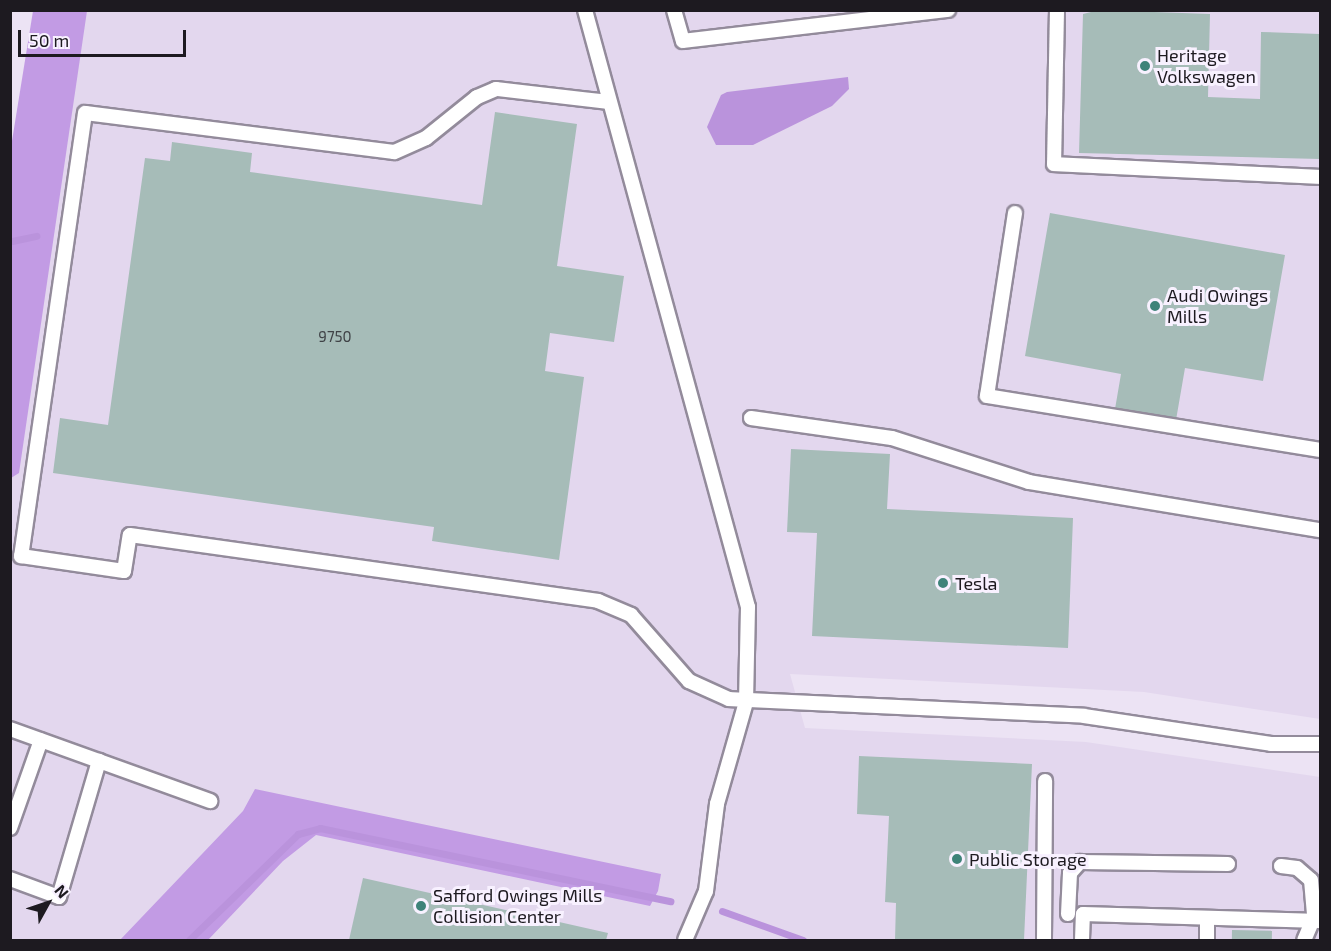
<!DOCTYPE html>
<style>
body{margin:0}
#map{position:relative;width:1331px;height:951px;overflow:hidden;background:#ece3f4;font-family:"Exo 2",sans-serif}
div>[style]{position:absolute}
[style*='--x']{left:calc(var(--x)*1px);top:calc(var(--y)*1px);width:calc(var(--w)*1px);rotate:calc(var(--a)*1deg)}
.built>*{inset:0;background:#e3d7ee}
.forest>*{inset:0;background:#c29be4}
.water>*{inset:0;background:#ba93dc}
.stream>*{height:7px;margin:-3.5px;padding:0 3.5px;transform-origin:3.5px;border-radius:3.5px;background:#ba93dc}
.building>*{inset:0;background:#a6bcb8;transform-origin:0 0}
.roads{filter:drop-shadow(2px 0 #938b9b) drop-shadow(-2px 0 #938b9b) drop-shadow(0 2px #938b9b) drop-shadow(0 -2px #938b9b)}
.service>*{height:14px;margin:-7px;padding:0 7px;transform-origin:7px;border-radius:7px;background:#fff}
.dots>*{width:16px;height:16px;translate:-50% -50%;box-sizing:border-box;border:3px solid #f8f1ff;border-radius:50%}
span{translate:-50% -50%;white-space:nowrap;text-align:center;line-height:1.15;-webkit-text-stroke:6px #f8f1ff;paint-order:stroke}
.number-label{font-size:15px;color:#3f4246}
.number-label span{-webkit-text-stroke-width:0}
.poi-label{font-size:18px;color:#1d1a20}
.left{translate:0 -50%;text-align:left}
.frame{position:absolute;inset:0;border:12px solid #1d1a20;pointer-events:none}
.north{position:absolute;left:18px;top:873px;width:60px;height:60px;-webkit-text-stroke:4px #f8f1ff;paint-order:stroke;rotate:50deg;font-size:16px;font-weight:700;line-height:24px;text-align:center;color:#1d1a20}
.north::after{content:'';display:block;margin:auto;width:21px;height:27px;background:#1d1a20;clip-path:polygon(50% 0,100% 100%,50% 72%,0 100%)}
.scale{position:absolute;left:18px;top:30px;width:168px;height:27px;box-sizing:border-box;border:3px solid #1d1a20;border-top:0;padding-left:8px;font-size:18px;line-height:21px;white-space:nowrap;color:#1d1a20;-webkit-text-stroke:4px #f8f1ff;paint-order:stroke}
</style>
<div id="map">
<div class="built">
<i style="clip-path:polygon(60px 11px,1320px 11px,1320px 719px,1144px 692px,790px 674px,805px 728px,1086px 742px,1320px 777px,1320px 940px,11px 940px,11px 330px)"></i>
</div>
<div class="forest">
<i style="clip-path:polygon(33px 11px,87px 11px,19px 473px,11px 478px,11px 147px)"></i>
<i style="clip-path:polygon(255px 789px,661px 874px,658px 891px,650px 906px,316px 835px,283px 861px,208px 940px,120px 940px,243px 811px)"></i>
</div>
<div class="water">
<i style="clip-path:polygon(848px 77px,849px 89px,832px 106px,753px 145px,716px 145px,707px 127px,721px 95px,727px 92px)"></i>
</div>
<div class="stream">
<i style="--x:12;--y:241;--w:25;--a:-12"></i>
<i style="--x:722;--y:911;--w:86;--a:19.7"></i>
<i style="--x:189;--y:940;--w:152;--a:-44.2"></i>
<i style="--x:298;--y:834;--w:23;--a:-15"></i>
<i style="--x:320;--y:828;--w:358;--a:11.8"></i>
</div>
<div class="building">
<i style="clip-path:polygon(1099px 10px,1210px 14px,1208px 97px,1260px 99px,1261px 32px,1320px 34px,1320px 159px,1079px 153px,1083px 14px)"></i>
<i style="clip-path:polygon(495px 112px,577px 124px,557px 266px,624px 276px,614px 342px,550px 333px,545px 371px,584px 377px,559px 560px,432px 541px,434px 527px,53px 473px,60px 418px,108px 425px,145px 158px,170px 161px,172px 142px,252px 153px,250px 172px,482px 205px)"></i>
<i style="clip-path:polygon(1050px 213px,1285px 255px,1263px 381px,1185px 368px,1176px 420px,1115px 409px,1121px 374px,1025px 356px)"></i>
<i style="clip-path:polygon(791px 449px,890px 454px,887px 509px,1073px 518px,1068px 648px,812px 636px,817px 533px,787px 532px)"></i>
<i style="clip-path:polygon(859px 756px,1032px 764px,1024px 940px,895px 940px,896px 903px,885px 902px,889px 816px,857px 814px)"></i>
<i style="clip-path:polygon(363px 878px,608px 933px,606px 940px,349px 940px)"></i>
<i style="left:1232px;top:930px;width:40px;height:10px;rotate:1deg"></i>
</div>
<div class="roads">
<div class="service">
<i style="--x:585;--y:10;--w:619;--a:74.73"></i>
<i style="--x:748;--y:607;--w:95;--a:91.2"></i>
<i style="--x:746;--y:702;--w:106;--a:105.9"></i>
<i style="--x:717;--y:804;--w:88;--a:97.2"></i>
<i style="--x:706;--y:891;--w:53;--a:113.2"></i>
<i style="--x:674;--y:10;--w:32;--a:74"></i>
<i style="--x:683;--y:41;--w:267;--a:-6.7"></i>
<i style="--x:1057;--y:10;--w:154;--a:91.1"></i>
<i style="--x:1054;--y:164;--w:266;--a:2.8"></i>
<i style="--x:609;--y:102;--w:114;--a:-173.4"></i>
<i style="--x:496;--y:89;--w:21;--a:157"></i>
<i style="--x:477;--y:97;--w:65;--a:141.2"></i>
<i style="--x:426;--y:138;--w:35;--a:156"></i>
<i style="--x:394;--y:152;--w:311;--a:-172.8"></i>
<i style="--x:85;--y:113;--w:448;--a:98.2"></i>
<i style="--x:21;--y:556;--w:104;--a:8.3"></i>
<i style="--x:124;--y:571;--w:36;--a:-81"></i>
<i style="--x:130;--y:535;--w:473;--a:8"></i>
<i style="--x:598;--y:601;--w:36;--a:23"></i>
<i style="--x:631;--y:615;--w:88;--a:48.7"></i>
<i style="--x:689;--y:681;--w:44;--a:24.2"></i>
<i style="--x:729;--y:699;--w:355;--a:2.7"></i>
<i style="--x:1084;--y:716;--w:189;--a:8.5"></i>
<i style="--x:1271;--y:744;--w:49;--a:0"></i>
<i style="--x:1015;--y:213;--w:185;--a:98.7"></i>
<i style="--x:987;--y:396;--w:337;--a:9.2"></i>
<i style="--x:751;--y:418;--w:142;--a:8.1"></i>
<i style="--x:892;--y:438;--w:144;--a:17.8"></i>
<i style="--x:1029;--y:482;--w:295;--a:9.4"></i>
<i style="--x:10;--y:729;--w:213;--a:19.8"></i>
<i style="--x:10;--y:828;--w:93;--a:-70.6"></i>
<i style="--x:1281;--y:866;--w:16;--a:7"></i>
<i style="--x:1297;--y:868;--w:18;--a:41"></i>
<i style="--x:1311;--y:880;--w:37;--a:85"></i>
<i style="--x:1314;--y:917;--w:25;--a:113"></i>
<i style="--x:10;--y:879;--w:52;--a:20.2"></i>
<i style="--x:59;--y:897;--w:142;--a:-73.6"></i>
<i style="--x:1068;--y:914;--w:41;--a:-87.2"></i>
<i style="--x:1070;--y:873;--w:15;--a:-48"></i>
<i style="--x:1080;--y:862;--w:148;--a:0.8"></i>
<i style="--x:1044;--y:940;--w:159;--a:-89.6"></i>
<i style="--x:1082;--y:940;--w:26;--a:-88"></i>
<i style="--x:1083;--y:914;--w:237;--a:1.7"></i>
<i style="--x:1207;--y:940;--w:21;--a:-90"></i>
</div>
</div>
<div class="dots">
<i style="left:1145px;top:66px;background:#3e8379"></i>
<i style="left:1155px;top:306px;background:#3e8379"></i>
<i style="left:943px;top:583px;background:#3e8379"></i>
<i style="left:957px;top:859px;background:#3e8379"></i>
<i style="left:421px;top:906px;background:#3e8379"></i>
</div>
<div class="number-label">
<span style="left:335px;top:337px">9750</span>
</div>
<div class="poi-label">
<span class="left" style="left:1157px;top:66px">Heritage<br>Volkswagen</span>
<span class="left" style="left:1167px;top:306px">Audi Owings<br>Mills</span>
<span class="left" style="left:955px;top:583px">Tesla</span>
<span class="left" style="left:969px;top:859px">Public Storage</span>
<span class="left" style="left:433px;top:906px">Safford Owings Mills<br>Collision Center</span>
</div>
<div class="frame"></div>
<div class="north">N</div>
<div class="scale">50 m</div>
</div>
